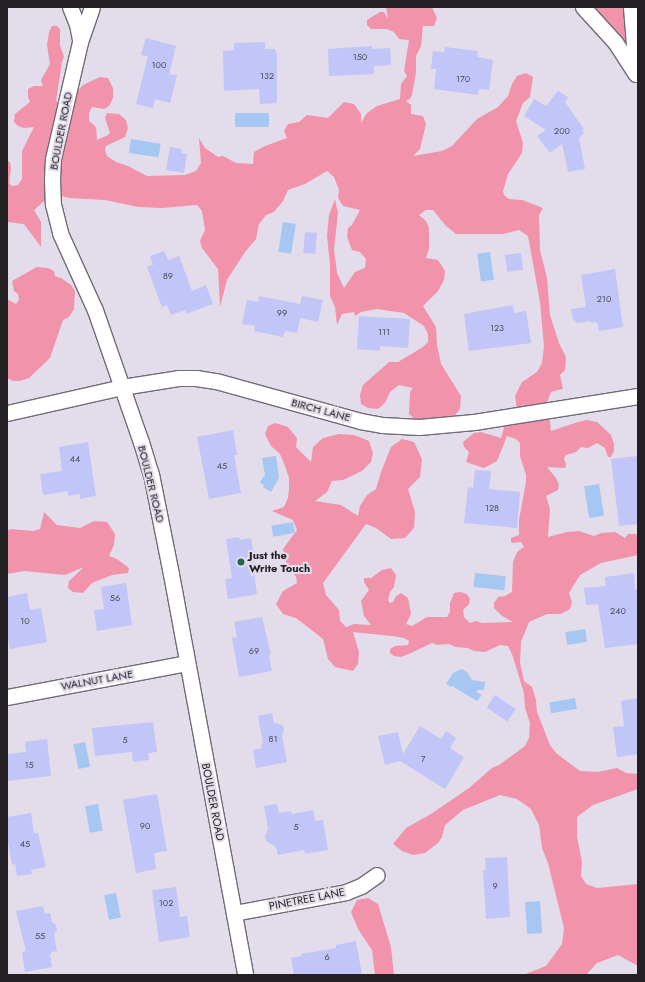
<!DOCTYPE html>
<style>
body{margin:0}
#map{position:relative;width:645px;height:982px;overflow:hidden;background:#e3dcea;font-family:Jost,sans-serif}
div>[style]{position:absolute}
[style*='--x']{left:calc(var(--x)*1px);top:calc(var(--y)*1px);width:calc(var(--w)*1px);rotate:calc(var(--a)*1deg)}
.green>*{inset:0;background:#f193ab}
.water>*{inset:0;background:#a5c7f1;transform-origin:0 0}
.building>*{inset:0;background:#c1c5f7;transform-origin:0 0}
.roads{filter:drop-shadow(1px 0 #716b77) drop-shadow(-1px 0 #716b77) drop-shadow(0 1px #716b77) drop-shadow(0 -1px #716b77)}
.minor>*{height:15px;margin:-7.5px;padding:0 7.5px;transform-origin:7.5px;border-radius:7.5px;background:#fff}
.dots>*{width:11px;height:11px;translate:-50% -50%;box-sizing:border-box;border:2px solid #e3dcea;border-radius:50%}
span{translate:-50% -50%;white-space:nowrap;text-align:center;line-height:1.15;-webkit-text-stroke:4px #e3dcea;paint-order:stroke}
.number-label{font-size:9px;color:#4a4959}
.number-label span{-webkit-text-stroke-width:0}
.street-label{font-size:11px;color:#222024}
.poi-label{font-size:11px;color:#222024;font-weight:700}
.left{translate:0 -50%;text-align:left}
.frame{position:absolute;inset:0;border:8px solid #222024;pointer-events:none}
</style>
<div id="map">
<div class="green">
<i style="clip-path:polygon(386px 7px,432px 7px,437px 18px,434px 26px,423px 26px,421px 46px,416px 56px,416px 72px,412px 95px,410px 99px,406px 101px,411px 105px,411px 114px,423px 116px,426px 124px,420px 149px,413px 156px,442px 151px,452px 146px,477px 119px,498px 107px,508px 96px,512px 84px,517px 76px,526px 73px,533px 77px,530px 97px,523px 103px,516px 121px,523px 143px,522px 153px,508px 174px,503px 191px,504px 195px,509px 199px,522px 200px,543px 208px,539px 215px,540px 250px,547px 278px,550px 315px,559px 343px,566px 357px,565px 370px,560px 375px,563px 389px,551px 392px,545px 408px,545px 416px,550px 421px,551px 431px,578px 422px,586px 420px,597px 422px,611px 435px,614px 444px,614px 451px,611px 457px,608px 457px,605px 448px,597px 443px,588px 448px,581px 447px,576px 452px,566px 455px,564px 458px,566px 465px,565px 468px,547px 467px,556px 478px,559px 485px,558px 490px,546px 496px,550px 509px,548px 537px,567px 532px,579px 531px,594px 536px,601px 533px,615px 532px,625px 538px,628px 534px,635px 534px,638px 535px,638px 555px,601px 563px,580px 575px,569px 593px,572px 602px,570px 609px,561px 614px,547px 614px,529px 622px,521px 642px,520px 663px,524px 681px,532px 687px,536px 700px,537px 712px,550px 745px,556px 753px,580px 771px,598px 772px,617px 768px,626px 773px,638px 774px,638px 789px,593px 805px,577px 817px,577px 836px,582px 862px,581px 876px,586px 884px,597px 888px,638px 884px,638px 966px,618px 955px,597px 963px,586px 975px,523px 975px,546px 966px,562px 944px,564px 928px,548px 863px,542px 848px,539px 825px,531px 809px,517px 799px,500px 795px,463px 810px,445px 825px,442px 837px,438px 843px,425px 853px,413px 855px,402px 851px,393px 844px,406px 828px,431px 814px,469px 788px,492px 768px,499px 765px,525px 746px,529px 738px,530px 723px,525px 708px,524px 693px,512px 654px,508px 646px,500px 645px,485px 652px,474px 651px,468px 648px,456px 647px,449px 644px,438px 645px,432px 643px,411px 653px,401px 657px,394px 656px,390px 653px,390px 649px,395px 646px,408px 645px,409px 641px,404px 638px,392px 636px,353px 632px,359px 652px,358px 664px,353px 671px,335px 667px,328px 659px,323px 639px,296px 618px,283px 614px,276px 604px,283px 591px,297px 583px,296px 577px,285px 560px,283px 549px,297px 530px,293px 520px,272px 511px,284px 507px,288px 498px,289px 489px,289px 478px,285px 466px,280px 454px,271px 446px,265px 434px,268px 426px,275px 423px,288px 427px,297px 438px,296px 447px,311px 462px,313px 447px,323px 438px,339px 434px,354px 435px,369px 441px,373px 453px,371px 462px,362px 471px,343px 480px,332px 481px,327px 492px,315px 501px,341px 505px,358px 516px,360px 506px,367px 495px,376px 489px,381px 472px,391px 447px,402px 439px,414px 442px,422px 459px,420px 477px,408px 489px,415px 512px,414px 528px,405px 538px,391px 539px,376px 528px,366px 524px,323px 583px,326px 595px,339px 610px,340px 621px,346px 627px,354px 624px,371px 625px,364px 616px,361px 601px,369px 590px,364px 582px,364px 578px,371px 578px,382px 570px,391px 568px,396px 575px,394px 587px,390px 592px,388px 600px,390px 603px,393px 602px,396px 596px,401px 593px,408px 598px,411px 614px,406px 624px,412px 626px,427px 617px,447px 617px,450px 612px,450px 603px,454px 593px,460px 592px,467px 594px,470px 599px,469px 604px,463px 610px,464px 617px,470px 623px,476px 621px,482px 623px,513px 622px,502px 616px,494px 608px,494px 603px,498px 597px,505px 596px,512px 592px,513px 562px,517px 552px,524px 547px,521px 542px,512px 543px,511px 541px,511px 538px,519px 535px,519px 520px,526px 482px,526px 475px,520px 456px,520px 443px,516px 439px,507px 436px,497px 461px,484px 468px,466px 462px,469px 452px,464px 447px,463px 442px,474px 433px,481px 432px,501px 438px,505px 425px,517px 410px,515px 396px,522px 382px,537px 372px,542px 363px,544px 347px,540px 302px,528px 236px,519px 230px,503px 234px,456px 234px,446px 226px,433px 210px,426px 210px,419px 215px,426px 221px,429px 228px,429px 249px,426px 258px,438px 260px,445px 271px,444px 280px,438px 291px,423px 306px,436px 327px,437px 345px,441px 364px,461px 396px,460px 409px,451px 420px,416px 420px,409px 414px,410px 392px,413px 388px,399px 385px,390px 392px,385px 403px,378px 409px,368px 408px,361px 404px,360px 395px,363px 385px,389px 362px,398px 362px,423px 347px,428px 342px,428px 334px,424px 326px,404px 313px,377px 309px,361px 312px,355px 316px,354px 312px,342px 314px,337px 325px,335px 307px,330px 296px,330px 265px,327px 236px,329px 215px,335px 199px,338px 213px,334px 249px,337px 273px,344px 288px,355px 272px,365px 268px,366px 259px,360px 252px,352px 250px,347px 237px,348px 228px,352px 225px,360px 210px,343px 206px,338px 198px,339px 190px,334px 177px,327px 171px,305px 184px,288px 190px,283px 201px,274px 212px,266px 215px,259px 224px,256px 239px,245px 252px,227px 280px,220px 307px,218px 269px,202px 248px,200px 241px,205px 230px,202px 211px,197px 205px,162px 208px,138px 207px,105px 200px,69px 198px,58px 195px,44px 201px,34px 210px,41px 222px,41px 247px,24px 224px,7px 222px,7px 161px,10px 162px,11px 169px,9px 183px,12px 186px,18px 185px,22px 179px,22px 151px,34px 127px,24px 128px,18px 126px,14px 122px,15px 114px,30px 102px,28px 97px,28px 89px,34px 86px,43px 86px,41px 80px,50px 64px,47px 45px,49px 32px,52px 26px,57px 26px,60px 29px,60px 45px,64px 57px,62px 62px,56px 101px,61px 102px,69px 119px,75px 94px,83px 85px,100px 77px,108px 78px,113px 88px,113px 98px,109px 106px,104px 109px,92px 107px,89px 113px,89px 121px,96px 127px,97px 140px,108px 135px,110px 133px,105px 118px,107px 113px,119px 114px,126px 120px,128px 128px,125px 137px,106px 146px,105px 150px,107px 156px,116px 162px,128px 166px,147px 176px,185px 175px,196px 171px,201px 163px,199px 138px,205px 148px,218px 157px,223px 156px,236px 163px,253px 164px,254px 152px,265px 146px,287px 138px,284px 131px,288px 124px,299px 122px,307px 115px,328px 118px,344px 102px,354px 104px,361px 114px,361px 123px,367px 113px,377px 106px,400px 99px,401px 84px,407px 76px,404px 71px,409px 40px,399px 39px,394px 32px,387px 29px,371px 29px,367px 25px,367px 20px,380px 12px,384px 12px,388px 19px)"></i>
<i style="clip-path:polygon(583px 7px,631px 7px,635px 65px)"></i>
<i style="clip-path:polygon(37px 267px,48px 268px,54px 271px,55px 276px,61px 278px,71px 285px,75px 291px,74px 309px,69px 317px,63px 320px,50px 358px,29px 378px,20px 381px,13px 381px,7px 378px,7px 299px,16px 304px,19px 300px,18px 294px,14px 291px,12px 281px)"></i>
<i style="clip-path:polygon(44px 512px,57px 525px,80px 528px,94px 521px,107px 522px,115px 534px,114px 545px,109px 556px,117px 559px,129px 568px,128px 573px,112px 575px,92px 583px,83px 593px,73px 592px,68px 588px,69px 581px,84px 567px,65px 575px,24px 571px,7px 574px,7px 531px,11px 529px,33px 531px,40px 529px)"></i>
<i style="clip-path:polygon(368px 898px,378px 904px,391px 947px,394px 975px,375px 975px,372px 950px,358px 929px,351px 912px,357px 900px)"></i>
</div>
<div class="water">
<i style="left:269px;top:113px;width:14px;height:34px;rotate:90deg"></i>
<i style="left:131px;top:139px;width:30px;height:14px;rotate:9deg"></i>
<i style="left:283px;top:222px;width:13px;height:30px;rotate:9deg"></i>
<i style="left:490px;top:252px;width:28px;height:13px;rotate:82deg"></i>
<i style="clip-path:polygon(276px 456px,279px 478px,271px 492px,263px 487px,264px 485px,260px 482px,265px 475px,262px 458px)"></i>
<i style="left:599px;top:484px;width:32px;height:15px;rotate:81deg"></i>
<i style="left:293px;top:522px;width:11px;height:22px;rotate:80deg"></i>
<i style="left:475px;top:573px;width:31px;height:14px;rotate:6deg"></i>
<i style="left:585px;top:629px;width:13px;height:20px;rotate:81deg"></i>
<i style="clip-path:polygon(462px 669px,467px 672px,472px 680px,485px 682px,484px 690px,478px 690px,476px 692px,482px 695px,477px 701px,452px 686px,451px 687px,446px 684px,453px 673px)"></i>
<i style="left:575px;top:698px;width:11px;height:26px;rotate:80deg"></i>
<i style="left:85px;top:742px;width:25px;height:12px;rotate:78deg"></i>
<i style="left:98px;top:804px;width:27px;height:13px;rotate:80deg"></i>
<i style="left:116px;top:893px;width:25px;height:12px;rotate:79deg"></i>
<i style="left:540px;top:901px;width:32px;height:15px;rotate:86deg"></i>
</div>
<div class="building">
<i style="clip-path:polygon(146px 38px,176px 46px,169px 74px,177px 75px,170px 103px,155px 99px,153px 108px,136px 104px,148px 56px,141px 55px)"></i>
<i style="clip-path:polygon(265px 42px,265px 49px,275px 49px,277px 55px,277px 103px,260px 104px,259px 89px,224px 91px,223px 51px,234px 50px,234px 43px)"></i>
<i style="clip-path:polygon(372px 46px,372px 49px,390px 48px,391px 65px,374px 66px,374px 74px,329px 76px,328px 49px)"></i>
<i style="clip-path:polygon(445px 47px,478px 51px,477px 57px,493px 60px,489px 90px,479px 89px,478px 95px,434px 89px,436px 69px,431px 69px,433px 51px,444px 52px)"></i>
<i style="clip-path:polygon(558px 91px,568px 97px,565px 102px,584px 129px,582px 130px,584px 133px,579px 138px,585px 169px,568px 172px,562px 144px,550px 153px,537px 136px,546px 130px,524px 116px,534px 99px,546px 106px)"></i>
<i style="clip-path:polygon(170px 147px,182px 149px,181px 153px,187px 154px,184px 173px,166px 170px)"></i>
<i style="left:305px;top:232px;width:12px;height:21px;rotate:5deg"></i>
<i style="clip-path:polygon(164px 251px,168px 260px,179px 256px,192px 291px,206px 285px,213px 304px,186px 314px,185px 310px,171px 315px,167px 305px,162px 307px,147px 267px,153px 265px,150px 256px)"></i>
<i style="left:521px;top:253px;width:17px;height:16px;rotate:83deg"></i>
<i style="clip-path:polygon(615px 269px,623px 327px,599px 331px,597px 322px,591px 323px,591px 321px,577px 323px,573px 319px,571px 309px,586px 307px,581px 275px)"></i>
<i style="clip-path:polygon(259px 296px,300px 304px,302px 296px,323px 300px,318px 322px,300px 318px,297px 333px,285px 331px,283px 337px,254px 331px,255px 326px,242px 324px,247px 300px,258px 302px)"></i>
<i style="clip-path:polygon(513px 305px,514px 313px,526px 311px,531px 343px,469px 351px,464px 314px)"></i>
<i style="clip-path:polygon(359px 316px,410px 319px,408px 348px,380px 346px,380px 351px,357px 349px)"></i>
<i style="clip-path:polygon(233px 430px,237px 455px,234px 455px,241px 493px,209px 499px,197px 437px)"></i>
<i style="clip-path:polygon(88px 442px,96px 496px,80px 499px,80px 494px,68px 496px,68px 491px,43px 495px,40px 474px,62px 471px,59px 447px)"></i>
<i style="clip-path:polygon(638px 456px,638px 524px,619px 526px,611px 459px)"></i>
<i style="clip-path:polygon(475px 470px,491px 471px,489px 489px,520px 492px,517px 528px,464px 523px,468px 487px,473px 488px)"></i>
<i style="clip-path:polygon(239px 537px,240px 540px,251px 538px,257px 572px,254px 573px,257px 594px,228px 599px,225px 579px,232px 578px,226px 539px)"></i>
<i style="clip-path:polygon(634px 573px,635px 590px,638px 589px,638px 644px,605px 648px,598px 604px,586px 605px,584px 588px,606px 586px,605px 577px)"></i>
<i style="clip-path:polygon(126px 583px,132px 625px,97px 631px,94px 610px,104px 609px,101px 587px)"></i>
<i style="clip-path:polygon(27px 593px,30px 610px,41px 608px,47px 642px,10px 649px,7px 633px,7px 597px)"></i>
<i style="clip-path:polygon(262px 617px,271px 655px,269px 655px,272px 671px,239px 677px,232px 638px,237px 637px,234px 622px)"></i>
<i style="left:495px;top:695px;width:25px;height:15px;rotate:34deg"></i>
<i style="clip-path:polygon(638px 698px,638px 754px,617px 757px,613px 727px,624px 726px,621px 701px)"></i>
<i style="clip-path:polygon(272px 713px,274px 723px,283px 725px,284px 729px,282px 736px,287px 762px,256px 768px,253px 750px,262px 748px,261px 744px,263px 743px,258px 716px)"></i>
<i style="clip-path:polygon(153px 722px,157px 752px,148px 753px,149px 760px,133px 762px,132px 752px,95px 756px,92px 728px)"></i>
<i style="clip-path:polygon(420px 726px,441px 739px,446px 731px,456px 738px,450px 748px,464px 757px,445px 789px,400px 761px,385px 765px,378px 736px,398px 732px,403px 754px)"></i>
<i style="clip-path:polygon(47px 739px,51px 776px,7px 781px,7px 754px,26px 752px,25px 742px)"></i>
<i style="clip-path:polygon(157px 794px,167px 851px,154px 853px,156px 869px,136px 873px,123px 800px)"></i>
<i style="clip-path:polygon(277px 804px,279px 813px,291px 811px,292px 814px,313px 810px,315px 821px,323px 820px,328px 850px,305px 854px,304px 850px,278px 855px,276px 847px,266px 841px,265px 837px,268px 828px,264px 806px)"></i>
<i style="clip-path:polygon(31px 813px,34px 833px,38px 833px,46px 867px,31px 870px,32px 874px,17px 876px,15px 864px,12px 865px,7px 836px,7px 817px)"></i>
<i style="clip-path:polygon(507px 857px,510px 917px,486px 919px,483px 870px,486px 870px,485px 858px)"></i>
<i style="clip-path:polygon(176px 887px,180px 917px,187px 916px,190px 937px,159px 942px,152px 890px)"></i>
<i style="clip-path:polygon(43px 906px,45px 914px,50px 913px,52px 922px,56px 925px,57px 930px,54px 934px,57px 951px,52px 952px,50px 955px,52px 967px,25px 972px,22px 952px,26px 951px,16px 911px)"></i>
<i style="clip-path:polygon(356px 941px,362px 975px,294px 975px,291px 958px,301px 956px,301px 954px,336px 948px,336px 945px)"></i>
</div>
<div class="roads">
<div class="minor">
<i style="--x:70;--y:7;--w:18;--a:68"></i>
<i style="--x:77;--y:24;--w:16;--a:79"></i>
<i style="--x:92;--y:7;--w:37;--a:109"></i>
<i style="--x:80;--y:42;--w:120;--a:103"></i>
<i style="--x:53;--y:159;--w:20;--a:93"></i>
<i style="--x:52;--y:179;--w:25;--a:88"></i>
<i style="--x:53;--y:204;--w:30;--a:76"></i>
<i style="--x:60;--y:233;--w:85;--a:65.6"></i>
<i style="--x:95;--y:310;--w:140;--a:70.8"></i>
<i style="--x:141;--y:442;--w:34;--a:73"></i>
<i style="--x:151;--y:474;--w:102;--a:78.7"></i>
<i style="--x:171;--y:574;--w:408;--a:79.5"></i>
<i style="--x:583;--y:7;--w:47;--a:47.6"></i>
<i style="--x:615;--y:42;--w:38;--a:57"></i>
<i style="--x:631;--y:7;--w:63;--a:85.5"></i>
<i style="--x:7;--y:413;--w:118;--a:-12.7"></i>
<i style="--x:122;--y:387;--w:58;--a:-9"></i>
<i style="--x:179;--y:378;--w:17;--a:0"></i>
<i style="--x:196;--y:378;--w:20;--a:9"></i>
<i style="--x:216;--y:381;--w:149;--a:15.5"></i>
<i style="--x:360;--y:421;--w:22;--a:10"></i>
<i style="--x:382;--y:425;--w:37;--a:3"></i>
<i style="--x:419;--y:427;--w:55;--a:-5.2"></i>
<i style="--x:474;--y:422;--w:166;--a:-9"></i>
<i style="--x:7;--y:697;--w:183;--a:-10.7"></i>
<i style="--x:234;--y:913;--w:114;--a:-10.6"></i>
<i style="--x:346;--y:892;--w:16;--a:-22"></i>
<i style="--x:361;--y:886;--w:19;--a:-35"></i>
</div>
</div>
<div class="dots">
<i style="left:241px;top:562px;background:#226351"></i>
</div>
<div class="number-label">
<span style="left:360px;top:57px">150</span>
<span style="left:159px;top:65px">100</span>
<span style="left:267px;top:76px">132</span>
<span style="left:463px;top:79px">170</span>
<span style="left:562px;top:131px">200</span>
<span style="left:168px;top:276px">89</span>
<span style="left:604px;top:299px">210</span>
<span style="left:282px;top:313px">99</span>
<span style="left:497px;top:328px">123</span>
<span style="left:384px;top:332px">111</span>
<span style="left:75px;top:459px">44</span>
<span style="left:222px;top:466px">45</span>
<span style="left:492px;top:508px">128</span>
<span style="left:115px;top:598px">56</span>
<span style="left:618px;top:611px">240</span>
<span style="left:25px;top:621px">10</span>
<span style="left:254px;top:651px">69</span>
<span style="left:273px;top:739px">81</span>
<span style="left:125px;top:740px">5</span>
<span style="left:423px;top:759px">7</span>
<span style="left:29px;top:765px">15</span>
<span style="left:145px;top:826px">90</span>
<span style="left:296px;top:827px">5</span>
<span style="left:25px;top:844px">45</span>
<span style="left:495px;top:886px">9</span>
<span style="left:166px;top:903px">102</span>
<span style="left:40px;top:936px">55</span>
<span style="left:327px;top:957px">6</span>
</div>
<div class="street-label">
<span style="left:61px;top:131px;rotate:-79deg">BOULDER ROAD</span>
<span style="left:321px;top:410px;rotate:15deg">BIRCH LANE</span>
<span style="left:151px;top:484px;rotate:76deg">BOULDER ROAD</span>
<span style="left:97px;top:680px;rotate:-10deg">WALNUT LANE</span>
<span style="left:213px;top:802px;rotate:79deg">BOULDER ROAD</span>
<span style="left:307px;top:899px;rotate:-11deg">PINETREE LANE</span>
</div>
<div class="poi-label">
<span class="left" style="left:249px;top:562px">Just the<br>Write Touch</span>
</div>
<div class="frame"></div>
</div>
